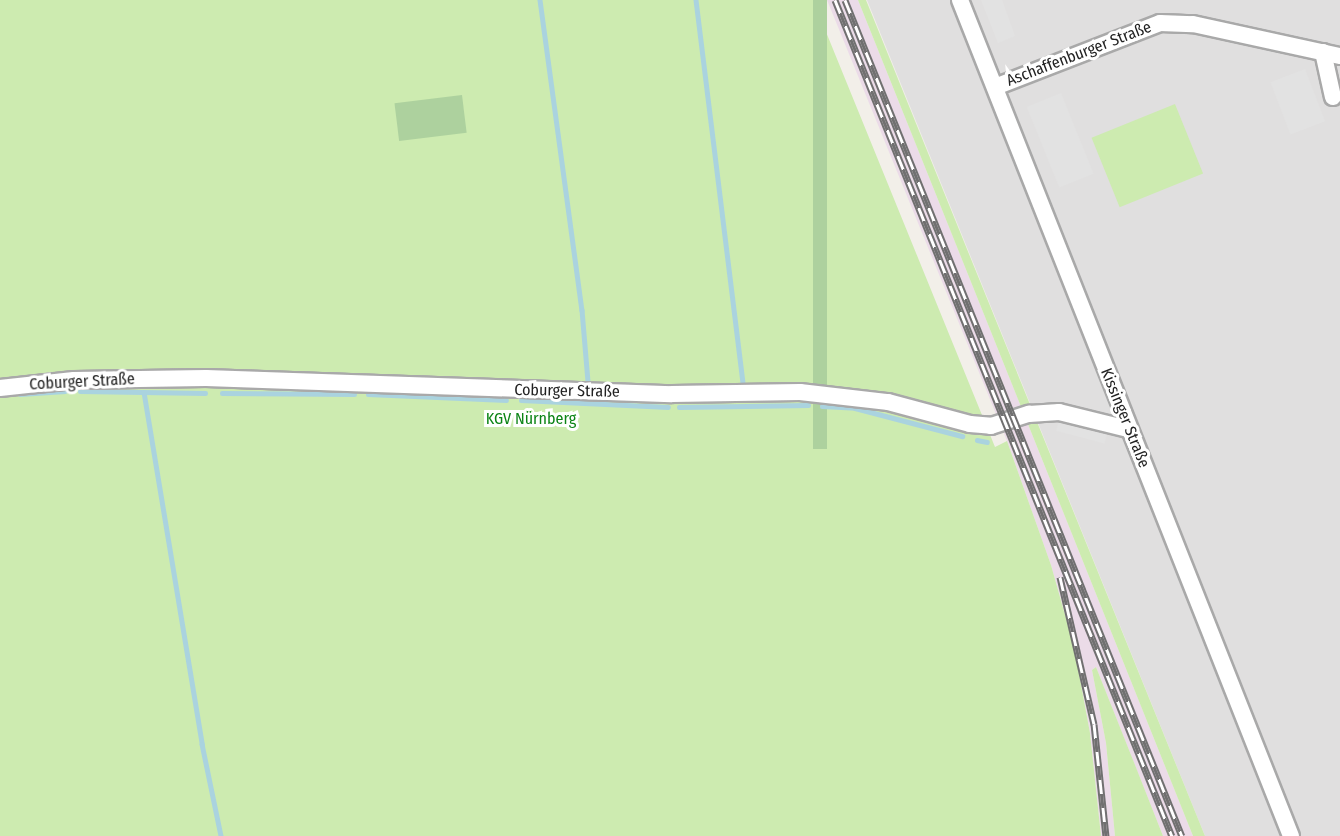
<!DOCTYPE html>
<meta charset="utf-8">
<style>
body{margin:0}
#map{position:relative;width:1340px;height:836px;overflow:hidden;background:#f2efe9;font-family:"Fira Sans Condensed",sans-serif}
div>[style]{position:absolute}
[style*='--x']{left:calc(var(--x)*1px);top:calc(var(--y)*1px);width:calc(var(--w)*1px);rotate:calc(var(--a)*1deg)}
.residential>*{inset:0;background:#e0dfdf}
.industrial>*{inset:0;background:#ebdbe8}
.grass>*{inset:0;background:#cdebb0;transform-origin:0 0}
.forest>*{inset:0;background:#add19e;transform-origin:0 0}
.parking>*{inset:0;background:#e2e2e2;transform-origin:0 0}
.stream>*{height:4.5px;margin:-2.25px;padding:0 2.25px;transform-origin:2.25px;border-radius:2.25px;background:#aad3df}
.roads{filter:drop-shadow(2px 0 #a9a9a9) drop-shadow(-2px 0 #a9a9a9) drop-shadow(0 2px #a9a9a9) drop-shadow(0 -2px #a9a9a9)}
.minor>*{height:16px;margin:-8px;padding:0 8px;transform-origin:8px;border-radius:8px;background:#fff}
.rail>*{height:7px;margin-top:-3.5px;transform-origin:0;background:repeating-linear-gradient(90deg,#fff 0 14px,#707070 0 28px);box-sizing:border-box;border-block:2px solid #707070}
span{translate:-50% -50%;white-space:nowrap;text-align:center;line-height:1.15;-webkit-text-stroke:6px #fff;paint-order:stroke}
.street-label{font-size:16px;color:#222}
.park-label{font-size:16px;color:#0c8416}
</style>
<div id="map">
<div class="residential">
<i style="clip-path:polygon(867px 0,1340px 0,1340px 836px,1205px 836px)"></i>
</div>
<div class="industrial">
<i style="clip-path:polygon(827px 0,858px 0,1193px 836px,1163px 836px,1096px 667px,1092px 670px,1106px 743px,1115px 836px,1101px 836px,1090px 733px,1074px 647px,1051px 565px,1007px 441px)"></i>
</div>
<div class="grass">
<i style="clip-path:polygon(0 0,813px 0,995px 447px,1007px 441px,1051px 565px,1074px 647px,1090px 733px,1101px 836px,0 836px)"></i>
<i style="clip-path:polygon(858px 0,866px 0,1205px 836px,1193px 836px)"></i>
<i style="left:1175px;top:104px;width:75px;height:90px;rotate:68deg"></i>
<i style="clip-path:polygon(1096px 667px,1137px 770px,1163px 836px,1115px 836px,1106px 743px,1092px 670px)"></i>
</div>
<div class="forest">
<i style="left:813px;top:0;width:14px;height:449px"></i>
<i style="left:462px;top:95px;width:38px;height:68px;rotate:83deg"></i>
</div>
<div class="parking">
<i style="clip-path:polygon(981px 0,1002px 0,1015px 36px,998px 43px)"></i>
<i style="left:1305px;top:69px;width:56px;height:37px;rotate:69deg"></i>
<i style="left:1061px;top:93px;width:87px;height:37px;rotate:68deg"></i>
<i style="left:1059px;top:420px;width:50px;height:11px;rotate:15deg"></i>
</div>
<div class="stream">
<i style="--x:540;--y:0;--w:313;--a:82.3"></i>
<i style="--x:582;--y:310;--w:71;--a:85.2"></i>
<i style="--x:696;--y:0;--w:386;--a:83"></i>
<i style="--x:80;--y:391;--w:125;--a:0.9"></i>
<i style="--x:144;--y:392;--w:357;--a:80.6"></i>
<i style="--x:202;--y:744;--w:94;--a:78.3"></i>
<i style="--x:222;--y:393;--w:132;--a:0.4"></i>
<i style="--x:20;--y:394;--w:45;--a:-3.8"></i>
<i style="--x:368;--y:394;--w:138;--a:2.5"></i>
<i style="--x:521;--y:400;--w:147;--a:2.7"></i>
<i style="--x:822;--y:406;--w:33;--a:3"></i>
<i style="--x:855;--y:408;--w:111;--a:14.7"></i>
<i style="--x:679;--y:407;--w:129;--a:-0.9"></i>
<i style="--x:977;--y:440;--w:10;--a:11"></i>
</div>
<div class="roads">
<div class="minor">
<i style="--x:960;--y:0;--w:899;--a:68.4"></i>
<i style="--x:1323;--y:52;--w:46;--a:77.5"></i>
<i style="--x:995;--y:87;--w:177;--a:-21.2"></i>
<i style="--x:1160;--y:23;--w:33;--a:2"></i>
<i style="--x:1193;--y:24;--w:150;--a:12.3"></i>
<i style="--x:0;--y:388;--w:74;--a:-6.2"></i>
<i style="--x:74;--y:380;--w:132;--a:-0.9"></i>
<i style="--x:206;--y:378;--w:466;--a:2"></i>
<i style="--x:672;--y:394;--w:128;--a:-0.9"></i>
<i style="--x:800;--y:392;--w:89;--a:6.5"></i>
<i style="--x:888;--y:402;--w:85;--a:15"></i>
<i style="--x:970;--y:424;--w:21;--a:5"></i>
<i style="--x:991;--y:426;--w:40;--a:-18"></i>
<i style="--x:1029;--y:414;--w:30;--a:-4"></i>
<i style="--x:1059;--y:412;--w:71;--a:13.8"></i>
</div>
</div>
<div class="rail">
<i style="--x:835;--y:0;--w:901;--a:68.05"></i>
<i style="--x:845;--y:0;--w:901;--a:68.05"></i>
<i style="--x:1060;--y:577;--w:151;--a:77"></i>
<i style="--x:1094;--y:724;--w:113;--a:83.9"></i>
</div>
<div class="street-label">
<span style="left:1079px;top:54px;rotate:-21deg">Aschaffenburger Straße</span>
<span style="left:82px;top:382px;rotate:-3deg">Coburger Straße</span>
<span style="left:567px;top:391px;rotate:1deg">Coburger Straße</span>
<span style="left:1125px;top:418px;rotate:68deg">Kissinger Straße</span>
</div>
<div class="park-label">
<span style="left:531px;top:419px">KGV Nürnberg</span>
</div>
</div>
